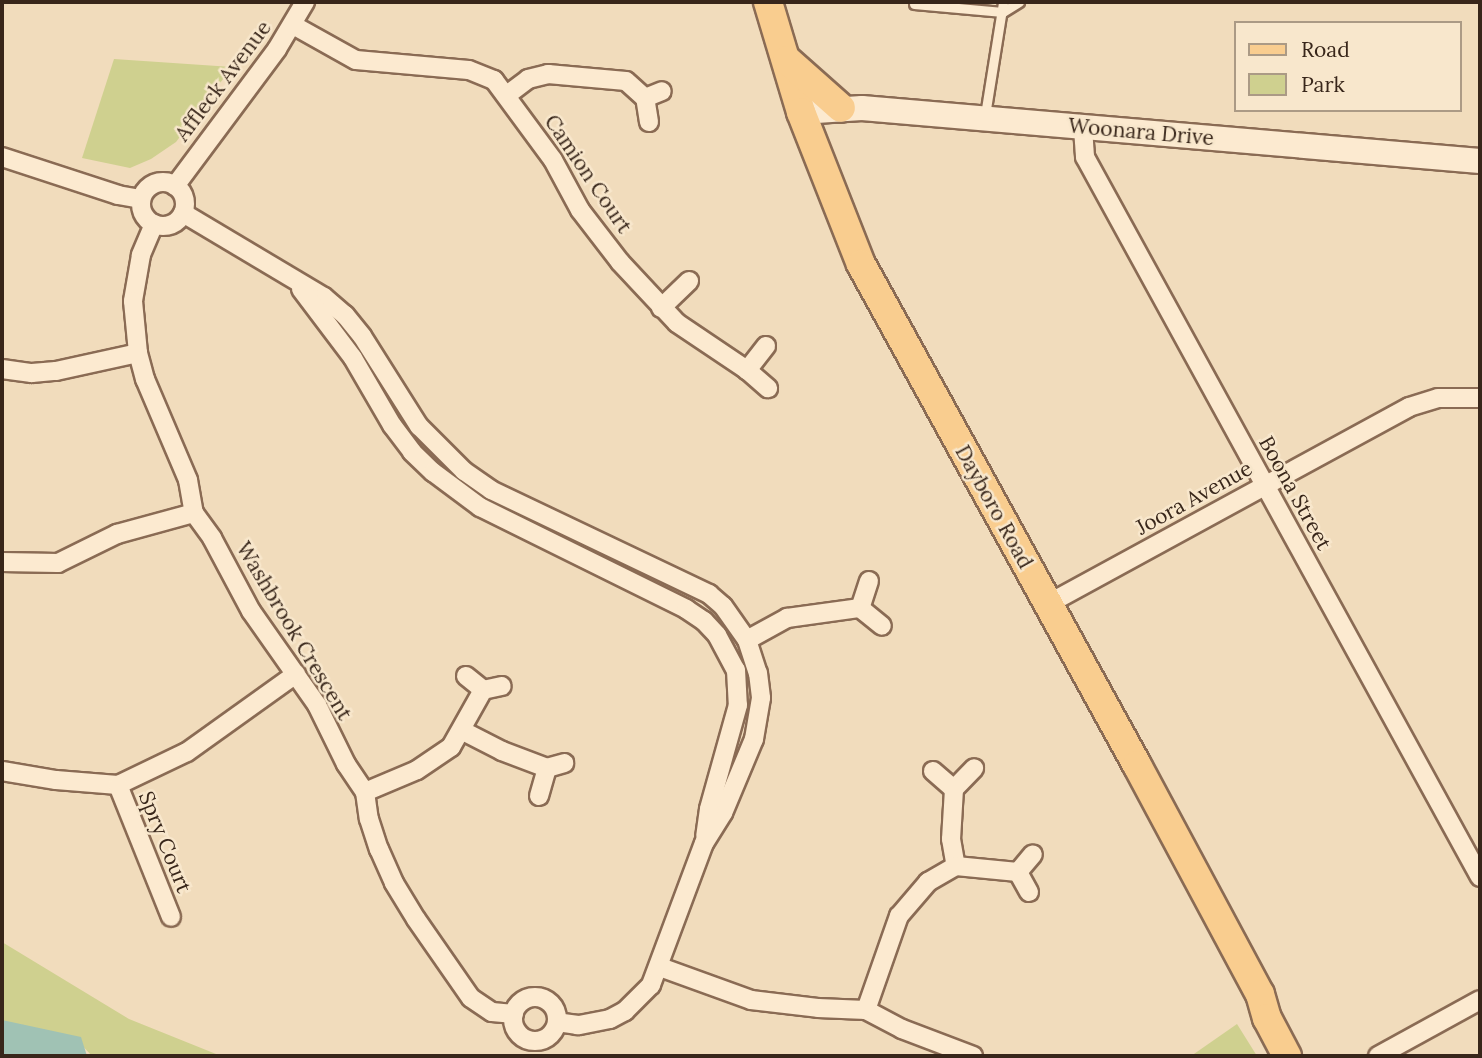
<!DOCTYPE html>
<style>
body{margin:0}
#map{position:relative;width:1482px;height:1058px;overflow:hidden;background:#f1dcbc;font-family:Lora,serif}
div>[style]{position:absolute}
[style*='--x']{left:calc(var(--x)*1px);top:calc(var(--y)*1px);width:calc(var(--w)*1px);rotate:calc(var(--a)*1deg)}
.green>*{inset:0;background:#cfd08f}
.water>*{inset:0;background:#a0c2b4}
.roads{filter:drop-shadow(2px 0 #8a6b54) drop-shadow(-2px 0 #8a6b54) drop-shadow(0 2px #8a6b54) drop-shadow(0 -2px #8a6b54)}
.lane>*{height:9px;margin:-4.5px;padding:0 4.5px;transform-origin:4.5px;border-radius:4.5px;background:#fcead0}
.street>*{height:18px;margin:-9px;padding:0 9px;transform-origin:9px;border-radius:9px;background:#fcead0}
.street>.ring{margin:-9px;padding:0;box-sizing:content-box;background:none;border:18px solid #fcead0;border-radius:50%}
.secondary>*{height:24px;margin:-12px;padding:0 12px;transform-origin:12px;border-radius:12px;background:#fcead0}
.primary>*{height:28px;margin:-14px;padding:0 14px;transform-origin:14px;border-radius:14px;background:#f9cd8f}
span{translate:-50% -50%;white-space:nowrap;text-align:center;line-height:1.15;-webkit-text-stroke:5px #f8e7cc;paint-order:stroke}
.street-label{font-size:21px;color:#38261a}
.frame{position:absolute;inset:0;border:4px solid #38261a;pointer-events:none}
.legend{position:absolute;left:1234px;top:21px;width:228px;height:91px;box-sizing:border-box;background:#f8e7cc;border:2px solid #ab9a85;margin:0;padding:9px 12px;list-style:none;font-size:21px;color:#38261a}
.legend li{display:flex;align-items:center;gap:14px;height:35px}
.legend b{width:35px;border:2px solid #ab9a85}
</style>
<div id="map">
<div class="green">
<i style="clip-path:polygon(114px 59px,232px 67px,176px 142px,151px 159px,130px 168px,82px 158px)"></i>
<i style="clip-path:polygon(2px 942px,129px 1019px,221px 1056px,92px 1056px,76px 1039px,2px 1025px)"></i>
<i style="clip-path:polygon(1237px 1024px,1257px 1056px,1191px 1056px)"></i>
</div>
<div class="water">
<i style="clip-path:polygon(2px 1020px,81px 1037px,87px 1056px,2px 1056px)"></i>
</div>
<div class="roads">
<div class="lane">
<i style="--x:914;--y:4;--w:89;--a:5.1"></i>
<i style="--x:1003;--y:12;--w:19;--a:-32"></i>
<i style="--x:985;--y:115;--w:114;--a:-80.9"></i>
</div>
<div class="street">
<i style="--x:293;--y:25;--w:72;--a:29.1"></i>
<i style="--x:356;--y:60;--w:113;--a:5.1"></i>
<i style="--x:469;--y:70;--w:27;--a:22"></i>
<i style="--x:494;--y:80;--w:99;--a:53.6"></i>
<i style="--x:553;--y:160;--w:57;--a:61.6"></i>
<i style="--x:580;--y:210;--w:66;--a:52.4"></i>
<i style="--x:620;--y:262;--w:83;--a:46.9"></i>
<i style="--x:677;--y:323;--w:84;--a:33.9"></i>
<i style="--x:507;--y:95;--w:26;--a:-37"></i>
<i style="--x:528;--y:79;--w:21;--a:-14"></i>
<i style="--x:548;--y:74;--w:78;--a:5.1"></i>
<i style="--x:626;--y:81;--w:25;--a:42"></i>
<i style="--x:649;--y:122;--w:24;--a:-99"></i>
<i style="--x:645;--y:98;--w:18;--a:-22"></i>
<i style="--x:1083;--y:128;--w:29;--a:86"></i>
<i style="--x:1085;--y:157;--w:821;--a:61.25"></i>
<i style="--x:2;--y:157;--w:122;--a:18.1"></i>
<i style="--x:118;--y:195;--w:23;--a:10"></i>
<i class="ring" style="left:141px;top:182px;width:26px;height:26px"></i>
<i style="--x:175;--y:186;--w:171;--a:-53.3"></i>
<i style="--x:277;--y:49;--w:55;--a:-59.2"></i>
<i style="--x:183;--y:213;--w:164;--a:30.8"></i>
<i style="--x:324;--y:297;--w:28;--a:41"></i>
<i style="--x:345;--y:315;--w:27;--a:51"></i>
<i style="--x:362;--y:336;--w:107;--a:57.7"></i>
<i style="--x:419;--y:426;--w:64;--a:45"></i>
<i style="--x:464;--y:471;--w:33;--a:35"></i>
<i style="--x:491;--y:490;--w:242;--a:25.5"></i>
<i style="--x:709;--y:594;--w:18;--a:41"></i>
<i style="--x:723;--y:606;--w:42;--a:54.8"></i>
<i style="--x:747;--y:640;--w:35;--a:72"></i>
<i style="--x:758;--y:673;--w:25;--a:83"></i>
<i style="--x:761;--y:698;--w:42;--a:99.7"></i>
<i style="--x:754;--y:739;--w:80;--a:112.7"></i>
<i style="--x:723;--y:813;--w:36;--a:122"></i>
<i style="--x:704;--y:843;--w:152;--a:110.5"></i>
<i style="--x:651;--y:985;--w:37;--a:135"></i>
<i style="--x:625;--y:1011;--w:17;--a:152"></i>
<i style="--x:610;--y:1019;--w:33;--a:169"></i>
<i style="--x:578;--y:1025;--w:21;--a:-172"></i>
<i style="--x:154;--y:224;--w:34;--a:113"></i>
<i style="--x:141;--y:255;--w:47;--a:99.9"></i>
<i style="--x:133;--y:301;--w:52;--a:84.5"></i>
<i style="--x:138;--y:353;--w:27;--a:75"></i>
<i style="--x:145;--y:379;--w:110;--a:66.9"></i>
<i style="--x:188;--y:480;--w:34;--a:80"></i>
<i style="--x:194;--y:513;--w:31;--a:54"></i>
<i style="--x:212;--y:538;--w:83;--a:61.9"></i>
<i style="--x:251;--y:611;--w:115;--a:54.9"></i>
<i style="--x:317;--y:705;--w:66;--a:63.8"></i>
<i style="--x:346;--y:764;--w:34;--a:56"></i>
<i style="--x:365;--y:792;--w:27;--a:82"></i>
<i style="--x:369;--y:819;--w:32;--a:72"></i>
<i style="--x:379;--y:849;--w:37;--a:66"></i>
<i style="--x:394;--y:883;--w:42;--a:58.6"></i>
<i style="--x:416;--y:919;--w:96;--a:55.2"></i>
<i style="--x:471;--y:998;--w:25;--a:34"></i>
<i style="--x:492;--y:1012;--w:22;--a:5"></i>
<i style="--x:301;--y:289;--w:86;--a:53"></i>
<i style="--x:353;--y:358;--w:78;--a:59.8"></i>
<i style="--x:392;--y:425;--w:34;--a:53"></i>
<i style="--x:412;--y:452;--w:29;--a:44"></i>
<i style="--x:433;--y:472;--w:59;--a:36.7"></i>
<i style="--x:480;--y:507;--w:230;--a:26.3"></i>
<i style="--x:686;--y:609;--w:22;--a:34"></i>
<i style="--x:704;--y:621;--w:19;--a:47"></i>
<i style="--x:717;--y:635;--w:40;--a:62"></i>
<i style="--x:736;--y:670;--w:35;--a:87"></i>
<i style="--x:738;--y:705;--w:108;--a:105.6"></i>
<i style="--x:709;--y:809;--w:27;--a:98"></i>
<i style="--x:661;--y:308;--w:39;--a:-44"></i>
<i style="--x:766;--y:346;--w:31;--a:128"></i>
<i style="--x:747;--y:370;--w:28;--a:41"></i>
<i style="--x:2;--y:369;--w:30;--a:8"></i>
<i style="--x:32;--y:373;--w:24;--a:-5"></i>
<i style="--x:56;--y:371;--w:84;--a:-12.4"></i>
<i style="--x:2;--y:562;--w:56;--a:1"></i>
<i style="--x:58;--y:563;--w:66;--a:-26.2"></i>
<i style="--x:117;--y:534;--w:80;--a:-15.3"></i>
<i style="--x:869;--y:581;--w:28;--a:108"></i>
<i style="--x:860;--y:608;--w:28;--a:39"></i>
<i style="--x:1048;--y:604;--w:411;--a:-28.6"></i>
<i style="--x:1409;--y:407;--w:30;--a:-17"></i>
<i style="--x:1438;--y:398;--w:42;--a:0"></i>
<i style="--x:747;--y:640;--w:46;--a:-28.8"></i>
<i style="--x:787;--y:618;--w:74;--a:-7.8"></i>
<i style="--x:466;--y:676;--w:22;--a:39"></i>
<i style="--x:483;--y:690;--w:19;--a:-12"></i>
<i style="--x:463;--y:731;--w:44;--a:27.1"></i>
<i style="--x:502;--y:751;--w:48;--a:20.7"></i>
<i style="--x:2;--y:771;--w:55;--a:9.5"></i>
<i style="--x:56;--y:780;--w:62;--a:4.6"></i>
<i style="--x:118;--y:785;--w:76;--a:-25.6"></i>
<i style="--x:187;--y:752;--w:134;--a:-35.6"></i>
<i style="--x:933;--y:771;--w:28;--a:41"></i>
<i style="--x:954;--y:789;--w:29;--a:-46"></i>
<i style="--x:118;--y:785;--w:142;--a:68.1"></i>
<i style="--x:954;--y:789;--w:50;--a:93.4"></i>
<i style="--x:951;--y:839;--w:27;--a:80"></i>
<i style="--x:365;--y:792;--w:56;--a:-22.9"></i>
<i style="--x:417;--y:770;--w:41;--a:-34.1"></i>
<i style="--x:451;--y:747;--w:65;--a:-60.7"></i>
<i style="--x:539;--y:796;--w:29;--a:-74"></i>
<i style="--x:547;--y:768;--w:18;--a:-16"></i>
<i style="--x:1029;--y:892;--w:23;--a:-119"></i>
<i style="--x:1018;--y:872;--w:23;--a:-50"></i>
<i style="--x:660;--y:967;--w:97;--a:19.9"></i>
<i style="--x:751;--y:1000;--w:67;--a:6.8"></i>
<i style="--x:818;--y:1008;--w:48;--a:2.4"></i>
<i style="--x:866;--y:1010;--w:41;--a:27.8"></i>
<i style="--x:902;--y:1029;--w:76;--a:20.8"></i>
<i class="ring" style="left:513px;top:997px;width:26px;height:26px"></i>
<i style="--x:866;--y:1010;--w:100;--a:-70.7"></i>
<i style="--x:899;--y:916;--w:45;--a:-49.5"></i>
<i style="--x:928;--y:882;--w:32;--a:-30"></i>
<i style="--x:956;--y:866;--w:62;--a:5.5"></i>
<i style="--x:1378;--y:1056;--w:116;--a:-28.8"></i>
</div>
<div class="secondary">
<i style="--x:801;--y:112;--w:61;--a:-3.8"></i>
<i style="--x:862;--y:108;--w:620;--a:4.9"></i>
</div>
<div class="primary">
<i style="--x:768;--y:2;--w:115;--a:73.3"></i>
<i style="--x:801;--y:112;--w:163;--a:68.5"></i>
<i style="--x:861;--y:264;--w:572;--a:61.15"></i>
<i style="--x:1137;--y:765;--w:260;--a:61.8"></i>
<i style="--x:1260;--y:994;--w:25;--a:74"></i>
<i style="--x:1267;--y:1018;--w:43;--a:62.2"></i>
<i style="--x:787;--y:60;--w:72;--a:41.6"></i>
</div>
</div>
<div class="street-label">
<span style="left:223px;top:81px;rotate:-53deg">Affleck Avenue</span>
<span style="left:1141px;top:132px;rotate:5deg">Woonara Drive</span>
<span style="left:588px;top:174px;rotate:56deg">Camion Court</span>
<span style="left:1295px;top:493px;rotate:61deg">Boona Street</span>
<span style="left:1194px;top:498px;rotate:-29deg">Joora Avenue</span>
<span style="left:994px;top:507px;rotate:61deg">Dayboro Road</span>
<span style="left:294px;top:631px;rotate:59deg">Washbrook Crescent</span>
<span style="left:165px;top:842px;rotate:68deg">Spry Court</span>
</div>
<div class="frame"></div>
<ul class="legend">
<li><b style="height:9px;background:#f9cd8f"></b>Road</li>
<li><b style="height:19px;background:#cfd08f"></b>Park</li>
</ul>
</div>
